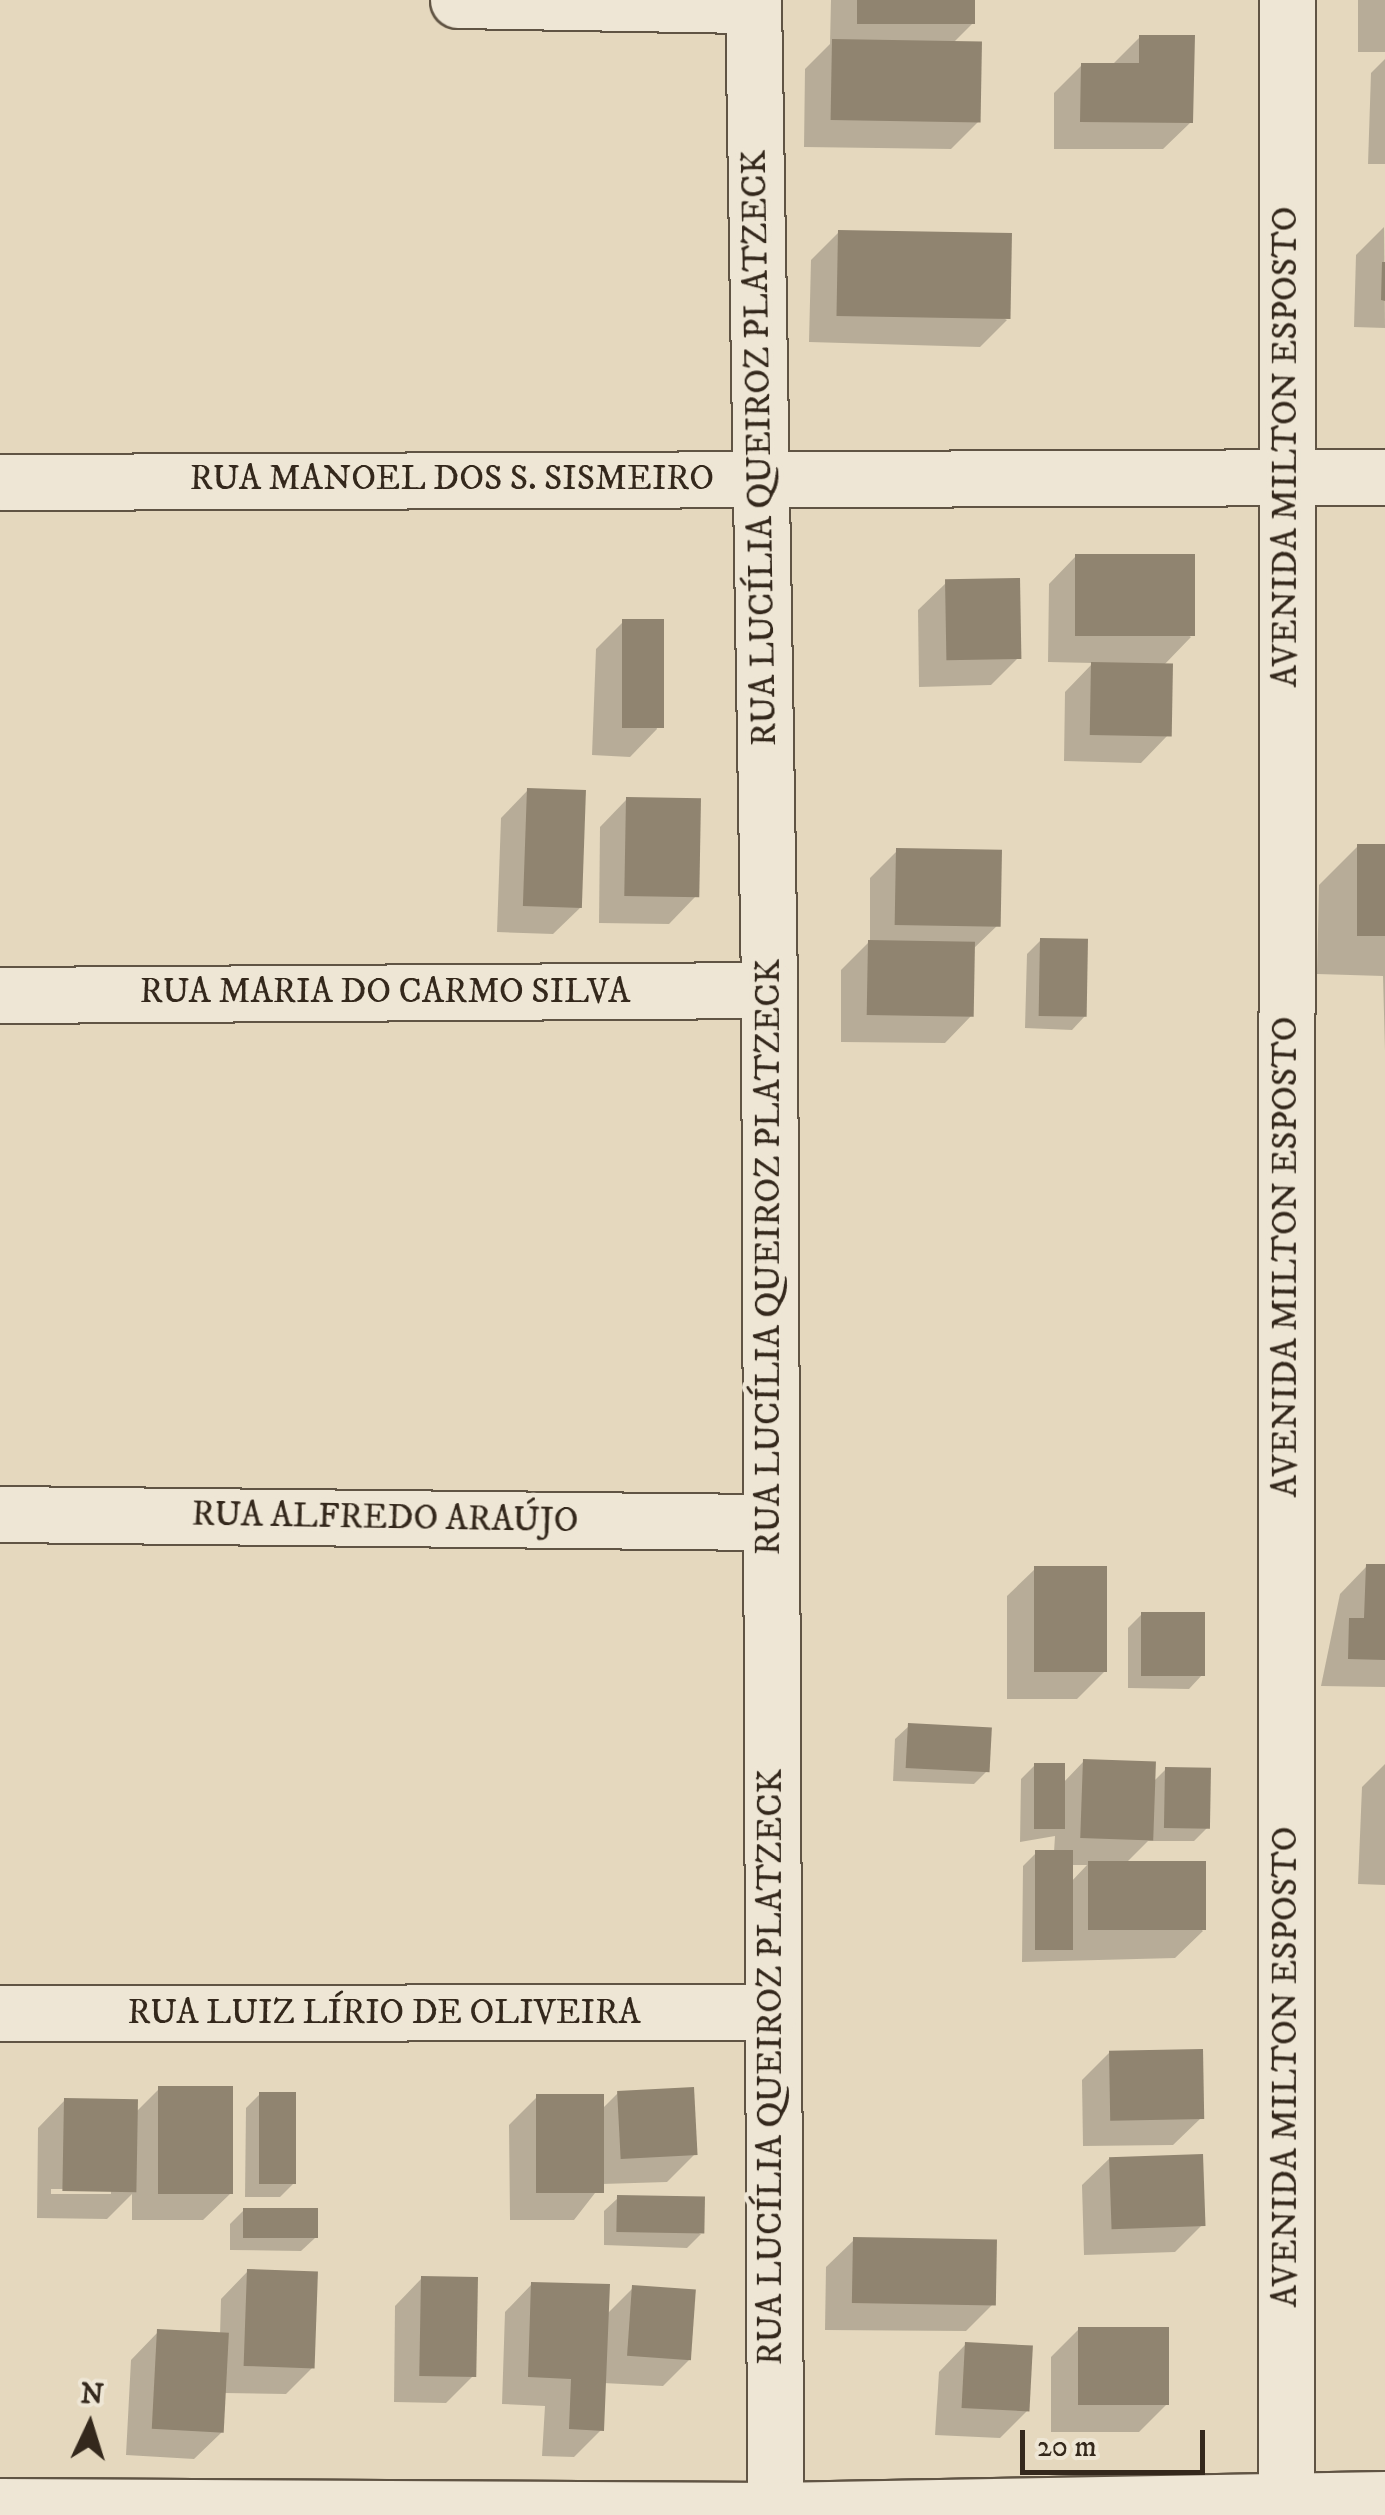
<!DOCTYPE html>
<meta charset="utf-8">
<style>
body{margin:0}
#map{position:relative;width:1385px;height:2515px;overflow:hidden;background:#e5d8be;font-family:"IM FELL DW Pica",serif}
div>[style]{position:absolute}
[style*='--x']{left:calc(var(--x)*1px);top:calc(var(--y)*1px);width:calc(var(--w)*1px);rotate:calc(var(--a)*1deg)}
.shadow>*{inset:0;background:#0003;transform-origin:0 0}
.building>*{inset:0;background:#908470;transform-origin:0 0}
.roads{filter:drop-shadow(2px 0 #605444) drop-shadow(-2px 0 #605444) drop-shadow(0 2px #605444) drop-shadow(0 -2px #605444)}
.minor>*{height:55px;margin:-27.5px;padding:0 27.5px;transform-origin:27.5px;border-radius:27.5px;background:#eee6d5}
span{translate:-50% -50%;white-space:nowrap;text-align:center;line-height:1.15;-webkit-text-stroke:9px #eee6d5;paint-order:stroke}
.street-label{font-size:35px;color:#34281c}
.north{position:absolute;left:40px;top:2375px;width:100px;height:100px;-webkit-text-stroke:8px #eee6d5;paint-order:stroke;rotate:4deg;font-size:28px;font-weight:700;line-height:40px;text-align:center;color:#34281c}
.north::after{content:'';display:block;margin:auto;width:35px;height:45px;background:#34281c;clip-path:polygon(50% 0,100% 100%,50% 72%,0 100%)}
.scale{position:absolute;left:1020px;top:2430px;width:185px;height:45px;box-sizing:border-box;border:5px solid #34281c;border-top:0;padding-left:12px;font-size:30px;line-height:35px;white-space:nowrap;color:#34281c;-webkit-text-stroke:8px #eee6d5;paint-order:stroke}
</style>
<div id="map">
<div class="shadow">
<i style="clip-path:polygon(831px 0,972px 0,972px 24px,952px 44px,979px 121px,951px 149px,804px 147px,805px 69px,830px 44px)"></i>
<i style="left:1358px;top:0;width:27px;height:52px"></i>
<i style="clip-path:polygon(1140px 37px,1191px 122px,1163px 149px,1054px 149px,1054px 93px,1082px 65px,1112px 65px)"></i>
<i style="clip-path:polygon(1385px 59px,1385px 164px,1368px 164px,1371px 73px)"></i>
<i style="clip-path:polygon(1384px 227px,1385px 328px,1354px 327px,1356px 255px)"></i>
<i style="clip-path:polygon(839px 232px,1007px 320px,980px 347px,809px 342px,811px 260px)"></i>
<i style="clip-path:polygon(1076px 556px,1191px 637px,1163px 666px,1168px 735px,1141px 763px,1064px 761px,1065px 692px,1093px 663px,1048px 662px,1049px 584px)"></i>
<i style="clip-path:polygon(946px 583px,1018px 658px,991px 685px,919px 687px,918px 610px)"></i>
<i style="clip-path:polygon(624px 621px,657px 729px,630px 757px,592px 755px,596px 649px)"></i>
<i style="clip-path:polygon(528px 790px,581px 907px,553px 934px,497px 932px,501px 818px)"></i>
<i style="clip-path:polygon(627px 799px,696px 896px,669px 924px,599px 923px,600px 827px)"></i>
<i style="clip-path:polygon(1358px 846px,1385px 847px,1385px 1051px,1383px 976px,1317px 974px,1319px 885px)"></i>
<i style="clip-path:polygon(897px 851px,1000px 923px,972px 950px,972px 1015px,945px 1043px,841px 1042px,841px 970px,870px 941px,870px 878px)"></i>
<i style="clip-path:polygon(1041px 940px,1085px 1016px,1072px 1030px,1025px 1028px,1027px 954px)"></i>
<i style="clip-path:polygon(1367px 1566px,1385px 1567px,1385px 1687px,1321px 1686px,1340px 1594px)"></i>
<i style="clip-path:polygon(1035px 1569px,1105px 1671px,1077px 1699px,1007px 1699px,1007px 1596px)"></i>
<i style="clip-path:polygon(1142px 1614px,1202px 1675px,1189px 1689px,1128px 1688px,1128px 1628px)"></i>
<i style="clip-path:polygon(909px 1726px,987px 1771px,974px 1784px,893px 1781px,895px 1739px)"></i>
<i style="clip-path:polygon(evenodd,1084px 1761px,1152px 1783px,1166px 1769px,1208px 1827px,1194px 1841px,1148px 1841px,1125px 1864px,1203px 1931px,1175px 1958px,1022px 1962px,1023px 1866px,1036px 1853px,1054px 1852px,1055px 1836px,1020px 1842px,1021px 1779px,1035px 1765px,1063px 1783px,1084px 1761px,1070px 1865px,1087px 1865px,1070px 1883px,1070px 1865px)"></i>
<i style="clip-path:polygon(1385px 1764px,1385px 1885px,1358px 1884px,1362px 1787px)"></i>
<i style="clip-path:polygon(1110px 2052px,1201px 2118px,1173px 2145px,1083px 2146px,1082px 2080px)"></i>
<i style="clip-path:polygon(evenodd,159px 2089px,231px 2193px,203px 2220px,132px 2220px,132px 2194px,107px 2219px,37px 2218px,38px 2128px,65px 2100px,135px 2113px,159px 2089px,51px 2189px,111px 2189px,111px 2194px,51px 2194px,51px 2189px)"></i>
<i style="clip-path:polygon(618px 2093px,695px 2154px,667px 2182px,602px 2184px,574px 2220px,510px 2220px,509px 2125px,537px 2097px,601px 2110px)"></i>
<i style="clip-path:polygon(260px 2094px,294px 2183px,280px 2197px,245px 2197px,246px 2108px)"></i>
<i style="clip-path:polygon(1110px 2158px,1202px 2225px,1175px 2252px,1084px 2255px,1082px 2185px)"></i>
<i style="clip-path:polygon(618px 2198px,701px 2234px,687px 2248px,604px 2245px,604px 2211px)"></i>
<i style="clip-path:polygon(244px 2210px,315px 2238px,301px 2251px,230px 2250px,230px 2224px)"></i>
<i style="clip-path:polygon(854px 2240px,993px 2304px,966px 2331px,825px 2330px,826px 2267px)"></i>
<i style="clip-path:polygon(248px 2271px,314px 2366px,286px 2394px,224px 2393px,222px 2432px,194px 2459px,126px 2455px,131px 2360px,158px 2332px,220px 2335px,221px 2299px)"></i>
<i style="clip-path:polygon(422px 2278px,474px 2375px,446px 2403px,394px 2402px,395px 2306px)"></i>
<i style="clip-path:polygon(532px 2284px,606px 2315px,633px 2288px,690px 2359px,663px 2386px,603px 2383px,602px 2429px,574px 2457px,542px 2456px,545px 2406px,502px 2404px,505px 2312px)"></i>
<i style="clip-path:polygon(1079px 2329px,1167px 2404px,1139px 2432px,1051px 2432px,1051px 2357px)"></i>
<i style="clip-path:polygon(966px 2344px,1027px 2411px,1000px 2438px,935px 2435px,939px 2372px)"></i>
</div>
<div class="building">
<i style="left:857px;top:0;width:118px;height:24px"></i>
<i style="clip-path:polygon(1139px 35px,1195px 35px,1193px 123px,1080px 122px,1081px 63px,1139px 63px)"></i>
<i style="left:832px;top:39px;width:150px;height:81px;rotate:1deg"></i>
<i style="left:838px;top:230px;width:174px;height:86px;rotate:1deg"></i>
<i style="clip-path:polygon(1382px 262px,1385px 262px,1385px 301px,1381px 300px)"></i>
<i style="left:1075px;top:554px;width:120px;height:82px"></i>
<i style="left:1020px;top:578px;width:81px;height:75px;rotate:89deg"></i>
<i style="left:622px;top:619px;width:42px;height:109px"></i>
<i style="left:1091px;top:662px;width:82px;height:73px;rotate:1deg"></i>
<i style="left:527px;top:788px;width:59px;height:118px;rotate:2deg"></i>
<i style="left:626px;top:797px;width:75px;height:99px;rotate:1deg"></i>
<i style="left:1357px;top:844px;width:28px;height:92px"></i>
<i style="left:896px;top:848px;width:106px;height:77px;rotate:1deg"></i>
<i style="left:1040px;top:938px;width:48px;height:78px;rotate:1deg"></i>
<i style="left:868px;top:940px;width:107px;height:75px;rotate:1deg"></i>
<i style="clip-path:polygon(1366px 1564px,1385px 1564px,1385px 1660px,1348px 1659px,1349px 1618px,1364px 1618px)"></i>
<i style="left:1034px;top:1566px;width:73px;height:106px"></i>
<i style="left:1141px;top:1612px;width:64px;height:64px"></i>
<i style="left:908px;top:1723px;width:84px;height:45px;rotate:3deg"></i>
<i style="left:1083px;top:1759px;width:73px;height:79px;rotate:2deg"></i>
<i style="left:1034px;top:1763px;width:31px;height:66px"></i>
<i style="left:1165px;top:1767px;width:46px;height:61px;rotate:1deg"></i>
<i style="left:1035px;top:1850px;width:38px;height:100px"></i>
<i style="left:1088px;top:1861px;width:118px;height:69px"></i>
<i style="left:1203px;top:2049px;width:70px;height:94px;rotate:89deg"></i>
<i style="left:233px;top:2086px;width:108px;height:75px;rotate:90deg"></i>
<i style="left:694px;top:2087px;width:68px;height:77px;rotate:87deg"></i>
<i style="left:259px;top:2092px;width:37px;height:92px"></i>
<i style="left:604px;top:2094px;width:99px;height:68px;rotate:90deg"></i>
<i style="left:64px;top:2098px;width:74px;height:93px;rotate:1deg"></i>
<i style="left:1203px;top:2154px;width:72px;height:94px;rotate:88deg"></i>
<i style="left:617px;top:2195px;width:88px;height:37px;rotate:1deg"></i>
<i style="left:243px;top:2208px;width:75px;height:30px"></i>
<i style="left:853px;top:2237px;width:144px;height:66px;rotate:1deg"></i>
<i style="left:247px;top:2269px;width:71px;height:97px;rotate:2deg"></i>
<i style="left:421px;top:2276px;width:57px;height:100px;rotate:1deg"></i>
<i style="clip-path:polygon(531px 2282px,610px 2284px,604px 2431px,569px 2429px,571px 2379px,528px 2377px)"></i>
<i style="left:632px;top:2285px;width:64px;height:71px;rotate:4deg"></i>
<i style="left:1078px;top:2327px;width:91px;height:78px"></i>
<i style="left:157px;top:2329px;width:72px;height:100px;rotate:3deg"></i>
<i style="left:965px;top:2342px;width:68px;height:66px;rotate:3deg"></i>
</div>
<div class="roads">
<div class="minor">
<i style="--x:458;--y:0;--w:295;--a:1"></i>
<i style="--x:753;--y:0;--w:990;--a:89.07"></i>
<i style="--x:769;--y:990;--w:1525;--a:89.77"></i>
<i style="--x:0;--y:482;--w:1385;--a:-0.21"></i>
<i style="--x:0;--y:995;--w:769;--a:-0.37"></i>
<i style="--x:0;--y:1514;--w:769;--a:0.6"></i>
<i style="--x:0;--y:2013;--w:769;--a:-0.07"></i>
<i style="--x:0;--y:2506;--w:775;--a:0.3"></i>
<i style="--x:775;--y:2510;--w:610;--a:-1.03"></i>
<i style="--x:1286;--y:2515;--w:2515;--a:-89.98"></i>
</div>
</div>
<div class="street-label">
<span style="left:1286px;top:447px;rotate:-90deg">AVENIDA MILTON ESPOSTO</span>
<span style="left:760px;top:448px;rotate:-91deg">RUA LUCÍLIA QUEIROZ PLATZECK</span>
<span style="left:452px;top:479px">RUA MANOEL DOS S. SISMEIRO</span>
<span style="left:385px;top:992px">RUA MARIA DO CARMO SILVA</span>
<span style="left:769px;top:1257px;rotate:-90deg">RUA LUCÍLIA QUEIROZ PLATZECK</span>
<span style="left:1286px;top:1257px;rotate:-90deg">AVENIDA MILTON ESPOSTO</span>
<span style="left:385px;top:1518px;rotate:1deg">RUA ALFREDO ARAÚJO</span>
<span style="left:384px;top:2013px">RUA LUIZ LÍRIO DE OLIVEIRA</span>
<span style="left:771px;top:2067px;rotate:-90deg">RUA LUCÍLIA QUEIROZ PLATZECK</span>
<span style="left:1286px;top:2067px;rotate:-90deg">AVENIDA MILTON ESPOSTO</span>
</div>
<div class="north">N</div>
<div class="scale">20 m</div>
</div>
